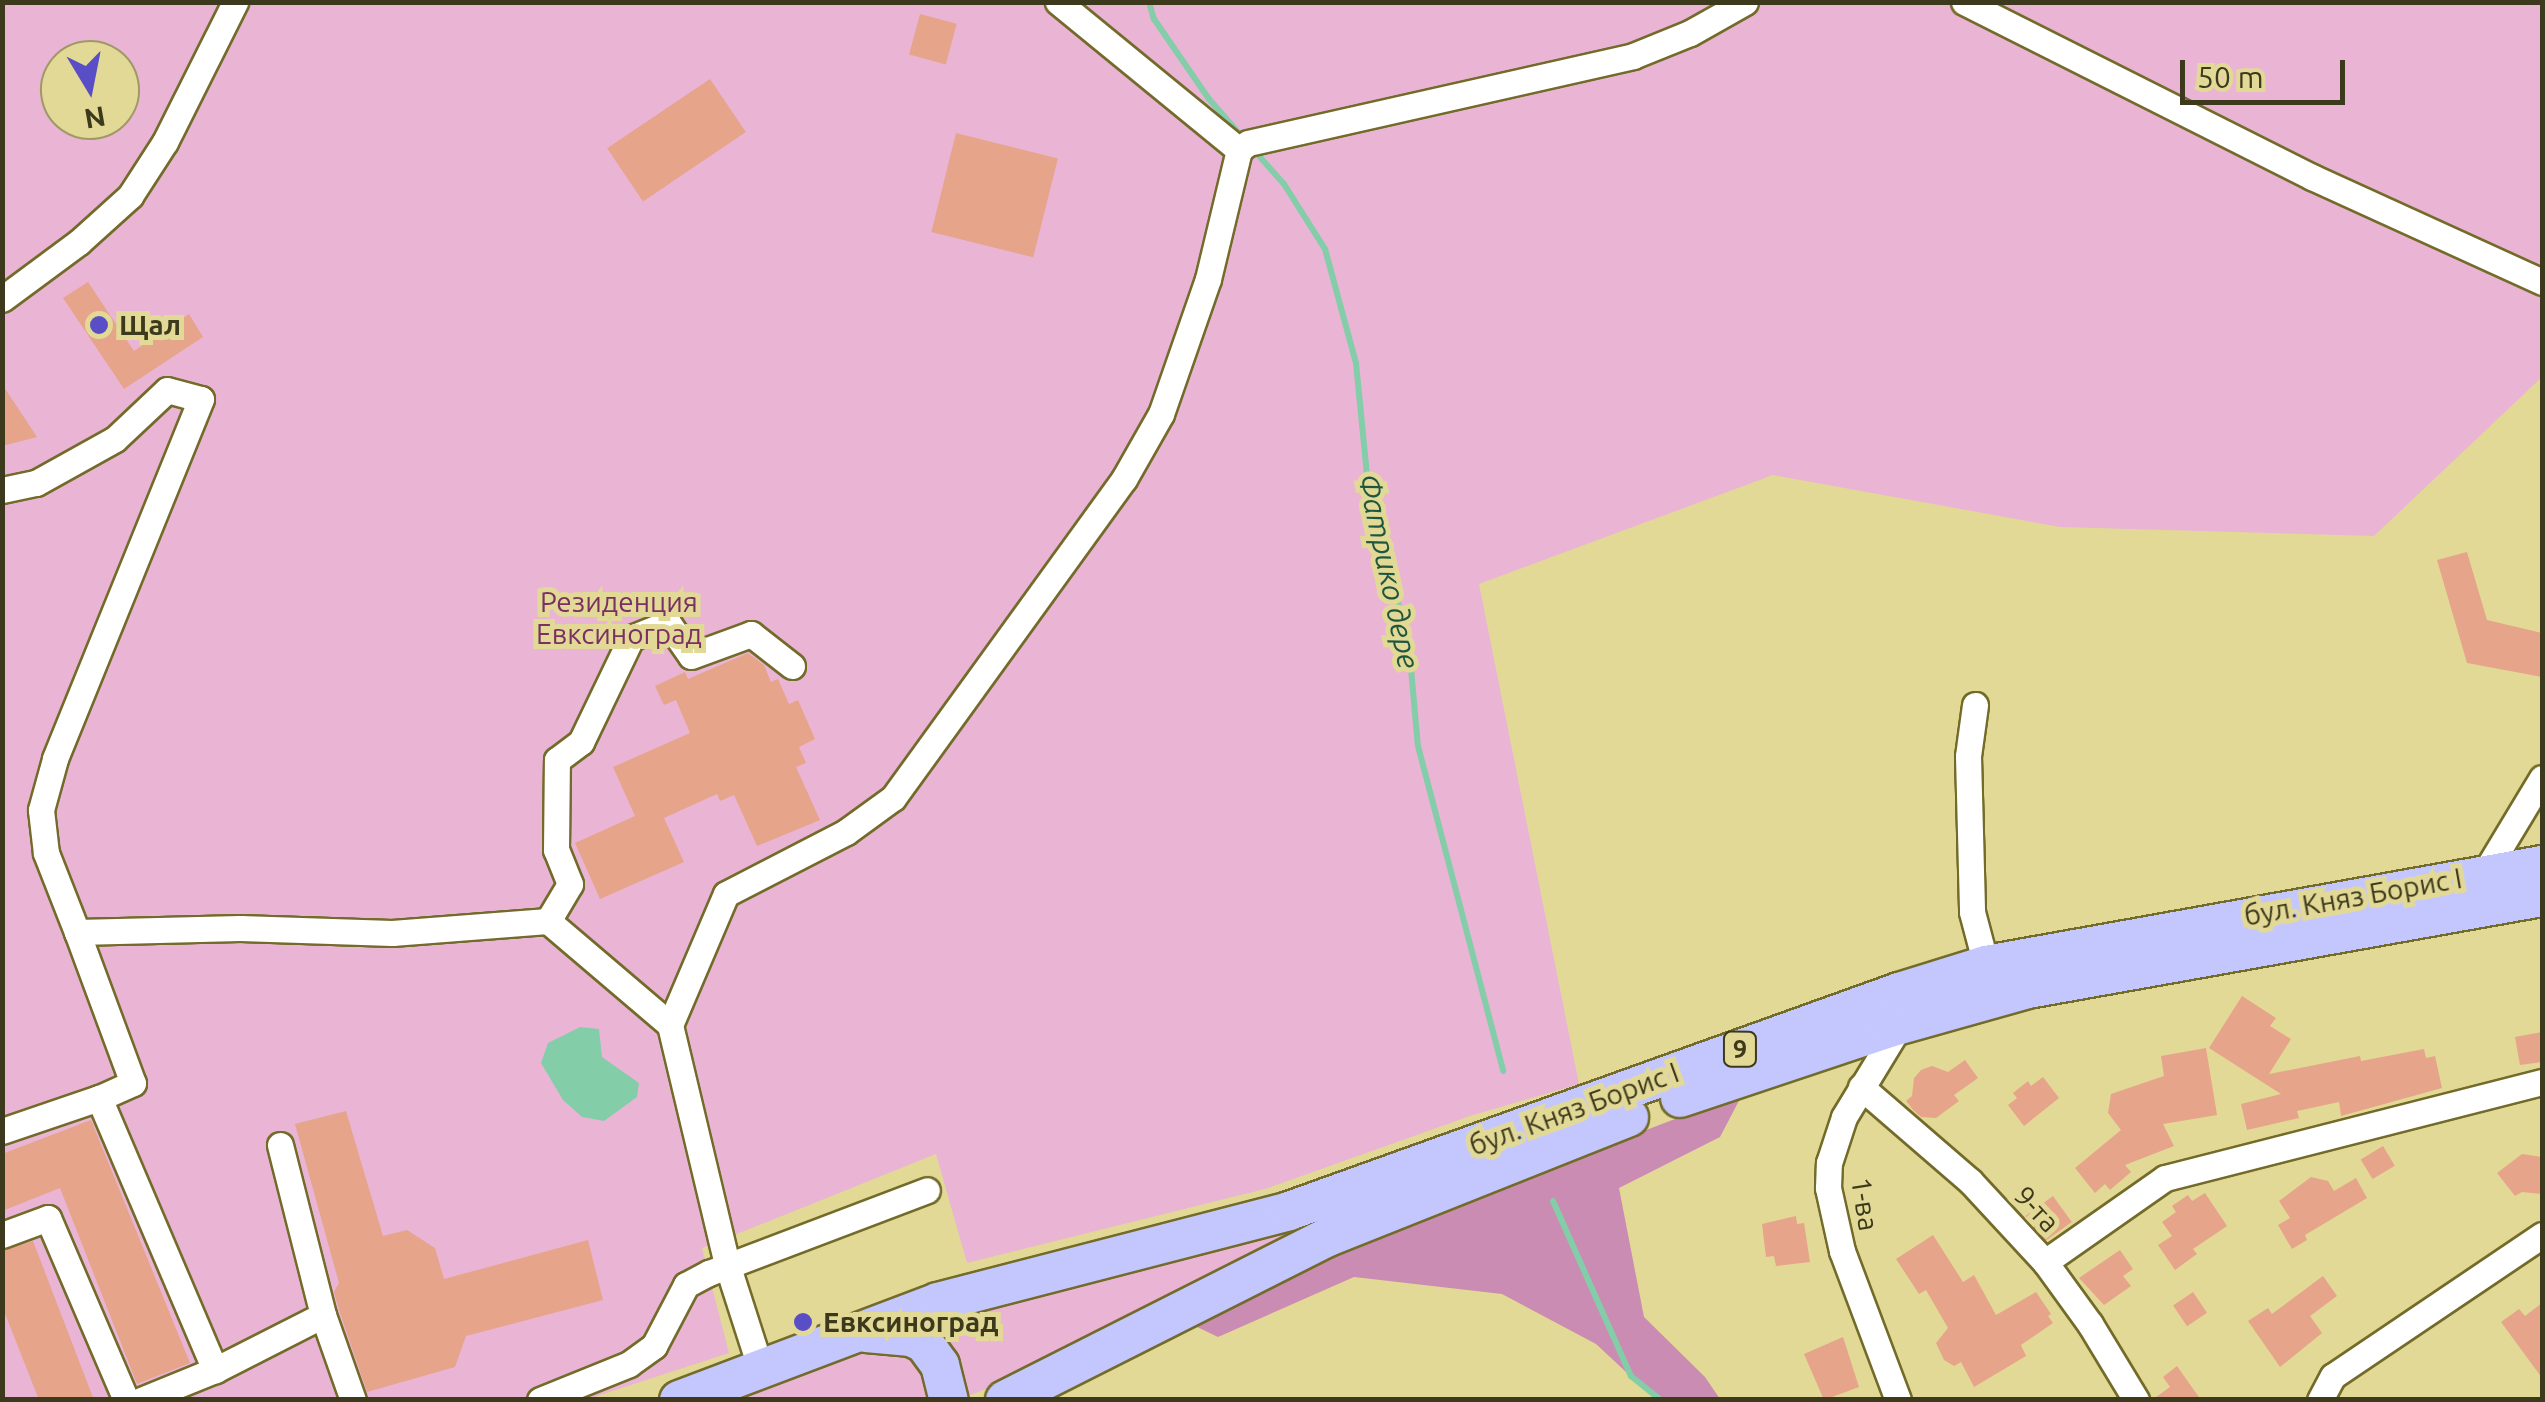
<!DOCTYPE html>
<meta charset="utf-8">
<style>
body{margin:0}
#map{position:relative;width:2545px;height:1402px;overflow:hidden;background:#e2d996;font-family:Ubuntu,sans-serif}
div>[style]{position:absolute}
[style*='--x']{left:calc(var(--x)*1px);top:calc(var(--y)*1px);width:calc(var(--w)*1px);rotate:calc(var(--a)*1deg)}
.green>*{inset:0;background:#eab4d5}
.forest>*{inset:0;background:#ca8cb2}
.water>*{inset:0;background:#84cda9}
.stream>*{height:6px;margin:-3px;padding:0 3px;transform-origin:3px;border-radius:3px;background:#84cda9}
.building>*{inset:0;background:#e6a48a;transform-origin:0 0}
.roads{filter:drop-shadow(2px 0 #736b29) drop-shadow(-2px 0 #736b29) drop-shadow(0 2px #736b29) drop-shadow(0 -2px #736b29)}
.minor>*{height:25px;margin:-12.5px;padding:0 12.5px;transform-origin:12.5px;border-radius:12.5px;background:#fff}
.highway>*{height:38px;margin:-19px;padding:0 19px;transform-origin:19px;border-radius:19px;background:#c4c7fd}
.dots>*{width:28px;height:28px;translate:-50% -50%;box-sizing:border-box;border:5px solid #e2d996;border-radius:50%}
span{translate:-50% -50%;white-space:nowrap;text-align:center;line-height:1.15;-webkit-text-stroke:10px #e2d996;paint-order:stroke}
.shield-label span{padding:2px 8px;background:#e2d996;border:2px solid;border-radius:8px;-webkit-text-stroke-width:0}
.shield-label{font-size:25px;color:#3c391d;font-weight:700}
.poi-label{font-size:28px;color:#3c391d;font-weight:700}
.left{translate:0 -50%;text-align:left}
.park-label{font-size:28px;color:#7a3062}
.street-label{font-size:28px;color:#3c391d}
.water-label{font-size:30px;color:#1f573e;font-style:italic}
.frame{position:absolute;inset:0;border:5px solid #3c391d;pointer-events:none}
.north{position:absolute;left:40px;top:40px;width:100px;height:100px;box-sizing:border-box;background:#e2d996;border:2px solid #a09966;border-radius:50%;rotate:170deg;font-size:28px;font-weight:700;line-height:40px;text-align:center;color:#3c391d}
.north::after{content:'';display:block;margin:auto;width:35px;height:45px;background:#594ec6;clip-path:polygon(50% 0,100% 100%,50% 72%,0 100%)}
.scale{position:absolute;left:2180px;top:60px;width:165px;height:45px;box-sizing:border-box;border:5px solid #3c391d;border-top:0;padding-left:12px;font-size:30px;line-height:35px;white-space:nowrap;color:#3c391d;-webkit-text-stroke:8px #e2d996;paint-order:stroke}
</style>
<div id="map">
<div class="green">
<i style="clip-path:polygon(evenodd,3px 3px,2542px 3px,2542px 377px,2374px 536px,2060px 527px,1773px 475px,1479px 584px,1579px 1084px,1470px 1116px,1265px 1189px,967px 1263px,936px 1154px,702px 1248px,729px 1353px,588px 1399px,3px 1400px,3px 3px,60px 60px,120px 60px,120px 120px,60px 120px,60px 60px)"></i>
<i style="clip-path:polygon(1315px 1223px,1049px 1365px,960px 1399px,927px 1328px,930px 1322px,1165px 1259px)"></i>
<i style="clip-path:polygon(873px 1345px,918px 1351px,932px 1399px,741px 1400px)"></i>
</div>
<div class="forest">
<i style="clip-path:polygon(1743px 1093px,1720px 1137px,1619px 1188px,1644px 1317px,1705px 1377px,1720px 1399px,1655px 1399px,1596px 1344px,1502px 1294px,1354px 1277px,1218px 1337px,1191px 1324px,1324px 1253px)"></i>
</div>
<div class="water">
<i style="clip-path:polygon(580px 1027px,599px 1029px,602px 1057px,639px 1083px,637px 1097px,604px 1121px,582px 1117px,563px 1100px,541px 1063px,548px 1043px)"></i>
</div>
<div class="stream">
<i style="--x:1149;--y:2;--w:18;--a:74"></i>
<i style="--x:1154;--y:19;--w:97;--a:55.5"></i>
<i style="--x:1209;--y:99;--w:53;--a:48.8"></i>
<i style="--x:1252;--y:148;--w:48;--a:48.4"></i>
<i style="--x:1284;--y:184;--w:77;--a:57.8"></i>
<i style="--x:1325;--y:249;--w:118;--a:74.8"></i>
<i style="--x:1356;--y:363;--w:155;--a:84.4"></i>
<i style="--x:1371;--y:517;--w:124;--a:72.6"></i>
<i style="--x:1408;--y:635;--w:111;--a:84.9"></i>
<i style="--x:1418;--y:746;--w:336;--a:75.3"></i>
<i style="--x:1553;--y:1201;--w:192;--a:66"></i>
<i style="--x:1631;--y:1376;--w:38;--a:39"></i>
</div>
<div class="building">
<i style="left:920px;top:14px;width:38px;height:42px;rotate:15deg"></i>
<i style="left:710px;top:79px;width:64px;height:124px;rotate:56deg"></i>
<i style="left:956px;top:133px;width:105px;height:102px;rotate:14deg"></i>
<i style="clip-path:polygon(88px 282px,134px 351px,189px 314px,203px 337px,124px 389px,63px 298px)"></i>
<i style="clip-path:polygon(2px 384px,37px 437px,2px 446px)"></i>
<i style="clip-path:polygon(2467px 552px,2487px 620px,2542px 633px,2542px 677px,2467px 663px,2437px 560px)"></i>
<i style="clip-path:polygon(748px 653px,764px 665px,771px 682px,778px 679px,789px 704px,798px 700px,815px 739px,799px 747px,806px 763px,796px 767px,820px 820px,757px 846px,734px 795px,720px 801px,717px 794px,664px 818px,684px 862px,600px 899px,575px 843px,635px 816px,613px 767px,690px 733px,676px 700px,664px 705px,655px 686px,685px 672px,688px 679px)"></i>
<i style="clip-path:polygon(2242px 996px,2276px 1018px,2270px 1026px,2291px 1039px,2269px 1074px,2360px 1056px,2361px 1061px,2424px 1049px,2426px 1058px,2435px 1056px,2442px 1088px,2341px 1116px,2339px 1102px,2297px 1111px,2299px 1118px,2247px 1130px,2241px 1104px,2281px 1094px,2209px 1048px)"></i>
<i style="clip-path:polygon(2542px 1032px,2542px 1062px,2520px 1065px,2515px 1037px)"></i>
<i style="clip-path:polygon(2206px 1048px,2217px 1115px,2163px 1124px,2174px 1146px,2125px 1165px,2131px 1172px,2110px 1190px,2105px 1184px,2095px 1193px,2075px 1168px,2121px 1130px,2108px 1113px,2111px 1094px,2164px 1076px,2161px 1056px)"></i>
<i style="clip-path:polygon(1965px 1060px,1978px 1078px,1954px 1095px,1959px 1101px,1936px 1118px,1921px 1117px,1913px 1110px,1906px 1101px,1912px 1096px,1914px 1078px,1921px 1070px,1932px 1066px,1948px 1072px)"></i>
<i style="clip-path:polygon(2043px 1077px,2059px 1098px,2024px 1126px,2008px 1105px,2017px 1098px,2013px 1093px,2028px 1081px,2031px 1086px)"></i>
<i style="clip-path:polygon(346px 1111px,383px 1236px,407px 1230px,435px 1248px,444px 1279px,588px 1240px,603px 1300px,466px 1336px,455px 1367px,367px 1392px,339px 1310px,334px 1292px,339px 1283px,295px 1124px)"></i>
<i style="clip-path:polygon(91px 1120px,190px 1363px,137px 1384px,60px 1188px,2px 1211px,2px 1154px)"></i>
<i style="left:2383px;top:1146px;width:23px;height:26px;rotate:59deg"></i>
<i style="clip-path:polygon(2522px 1154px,2542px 1157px,2542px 1194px,2522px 1192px,2515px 1196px,2497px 1173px)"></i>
<i style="clip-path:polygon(2311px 1177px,2328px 1181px,2334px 1191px,2356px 1178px,2367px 1198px,2305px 1235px,2307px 1240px,2292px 1249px,2278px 1225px,2290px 1218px,2279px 1201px)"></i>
<i style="clip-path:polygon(2205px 1193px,2227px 1226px,2193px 1249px,2197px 1254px,2175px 1270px,2158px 1245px,2172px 1236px,2162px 1222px,2176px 1212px,2172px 1206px,2188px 1195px,2192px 1201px)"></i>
<i style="left:2053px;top:1196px;width:32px;height:34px;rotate:54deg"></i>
<i style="clip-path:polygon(1796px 1216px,1797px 1224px,1804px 1223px,1810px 1262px,1776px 1266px,1774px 1256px,1766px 1257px,1762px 1224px)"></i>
<i style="clip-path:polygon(1933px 1235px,1963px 1282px,1974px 1275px,1996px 1315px,2036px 1292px,2051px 1314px,2048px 1316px,2053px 1323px,2021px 1345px,2026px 1356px,1974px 1387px,1961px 1362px,1954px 1366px,1944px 1360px,1936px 1343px,1948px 1328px,1926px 1290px,1919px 1294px,1896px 1259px)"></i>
<i style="clip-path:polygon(33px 1241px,94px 1400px,39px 1400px,2px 1306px,2px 1251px)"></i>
<i style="clip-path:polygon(2120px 1250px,2133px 1269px,2123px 1276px,2131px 1286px,2104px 1305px,2079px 1278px)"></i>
<i style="clip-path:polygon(2323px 1276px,2337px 1296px,2310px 1316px,2322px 1333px,2280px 1367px,2248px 1321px,2268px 1308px,2272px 1314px)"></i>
<i style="left:2193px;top:1292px;width:25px;height:24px;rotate:56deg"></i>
<i style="clip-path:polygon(2542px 1303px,2542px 1378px,2501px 1322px,2519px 1309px,2525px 1316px)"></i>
<i style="clip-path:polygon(1843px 1337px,1859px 1387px,1824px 1400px,1804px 1354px)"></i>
<i style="clip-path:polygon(2177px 1366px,2201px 1400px,2152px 1400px,2170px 1387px,2163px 1377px)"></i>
</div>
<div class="roads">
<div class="minor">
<i style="--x:1964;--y:2;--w:390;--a:26.7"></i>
<i style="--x:2312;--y:177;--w:253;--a:24.5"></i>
<i style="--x:1239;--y:150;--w:11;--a:-38"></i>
<i style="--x:1248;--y:143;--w:395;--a:-12.7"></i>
<i style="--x:1633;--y:56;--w:61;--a:-22"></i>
<i style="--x:1690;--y:33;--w:63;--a:-29.4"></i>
<i style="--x:2;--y:299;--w:96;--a:-36.5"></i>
<i style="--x:79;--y:242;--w:69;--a:-42"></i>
<i style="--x:130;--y:196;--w:64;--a:-57.1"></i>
<i style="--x:165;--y:142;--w:157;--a:-63.4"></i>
<i style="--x:2;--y:490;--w:35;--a:-12"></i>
<i style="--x:36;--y:483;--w:90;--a:-29.1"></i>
<i style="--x:115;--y:439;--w:71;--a:-43.3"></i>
<i style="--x:167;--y:390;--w:35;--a:15"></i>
<i style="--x:201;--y:399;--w:388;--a:112.1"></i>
<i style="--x:55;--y:759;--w:53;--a:105.4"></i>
<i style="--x:41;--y:810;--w:43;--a:83.4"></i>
<i style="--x:46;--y:853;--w:85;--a:68.6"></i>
<i style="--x:77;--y:932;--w:163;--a:-1.4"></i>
<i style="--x:240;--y:928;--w:152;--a:1.9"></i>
<i style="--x:392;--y:933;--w:156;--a:-4.4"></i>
<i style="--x:548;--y:921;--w:160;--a:40.4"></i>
<i style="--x:670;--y:1025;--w:246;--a:76.6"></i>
<i style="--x:727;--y:1264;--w:108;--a:72.2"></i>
<i style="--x:1975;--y:705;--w:51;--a:97.8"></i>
<i style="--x:1968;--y:756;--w:156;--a:88.5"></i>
<i style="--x:1972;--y:912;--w:55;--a:75.2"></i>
<i style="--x:2484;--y:874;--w:112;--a:-58.9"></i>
<i style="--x:548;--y:921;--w:43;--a:-59.3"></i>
<i style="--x:570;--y:884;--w:37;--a:-112"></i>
<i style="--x:556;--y:850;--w:90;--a:-89.4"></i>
<i style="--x:557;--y:760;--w:30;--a:-37"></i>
<i style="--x:581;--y:742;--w:115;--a:-64.3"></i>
<i style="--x:631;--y:638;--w:40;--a:-22"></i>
<i style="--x:668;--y:623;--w:40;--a:55.1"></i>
<i style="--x:691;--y:656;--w:64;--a:-20.1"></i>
<i style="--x:751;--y:634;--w:52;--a:38"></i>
<i style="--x:77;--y:932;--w:161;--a:69.7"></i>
<i style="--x:133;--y:1083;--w:37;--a:156"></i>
<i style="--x:99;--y:1098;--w:296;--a:66.9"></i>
<i style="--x:670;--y:1025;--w:142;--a:-66.9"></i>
<i style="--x:726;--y:894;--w:135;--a:-27.3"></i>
<i style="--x:846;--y:832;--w:58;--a:-35.9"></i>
<i style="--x:893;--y:798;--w:394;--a:-54.1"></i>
<i style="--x:1124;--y:479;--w:75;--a:-60.4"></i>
<i style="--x:1161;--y:414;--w:143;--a:-70.8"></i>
<i style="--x:1208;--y:279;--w:133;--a:-76.5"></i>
<i style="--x:1239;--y:150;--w:234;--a:-140.7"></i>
<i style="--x:1861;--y:1087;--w:144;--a:40.8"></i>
<i style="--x:1970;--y:1181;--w:110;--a:47.2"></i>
<i style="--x:2045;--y:1262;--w:77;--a:54"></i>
<i style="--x:2090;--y:1324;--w:89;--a:58.8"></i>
<i style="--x:2;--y:1131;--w:102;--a:-18.8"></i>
<i style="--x:280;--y:1145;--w:175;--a:75.8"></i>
<i style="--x:323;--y:1315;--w:90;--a:70.6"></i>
<i style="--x:2;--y:1235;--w:49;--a:-20.3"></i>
<i style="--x:48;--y:1218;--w:198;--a:66.8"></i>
<i style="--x:2045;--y:1262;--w:146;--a:-35"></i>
<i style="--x:2165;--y:1178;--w:389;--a:-14.3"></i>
<i style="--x:141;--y:1400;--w:80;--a:-22.1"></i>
<i style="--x:215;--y:1370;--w:121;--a:-27"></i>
<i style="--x:540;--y:1400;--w:96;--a:-22"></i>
<i style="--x:629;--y:1364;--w:31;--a:-36"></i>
<i style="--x:654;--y:1346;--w:69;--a:-62.3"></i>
<i style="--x:686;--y:1285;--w:26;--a:-28"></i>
<i style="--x:709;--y:1273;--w:233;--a:-20.8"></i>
<i style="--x:1898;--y:1400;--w:159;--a:-110.6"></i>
<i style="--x:1842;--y:1251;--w:65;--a:-102.5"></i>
<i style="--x:1828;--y:1188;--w:25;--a:-88"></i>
<i style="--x:1829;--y:1163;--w:48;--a:-71.9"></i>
<i style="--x:1844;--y:1117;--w:108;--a:-58.7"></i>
<i style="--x:2320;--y:1400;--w:27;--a:-62"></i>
<i style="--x:2333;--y:1376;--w:252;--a:-34"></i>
</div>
<div class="highway">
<i style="--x:1680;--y:1098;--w:220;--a:-18.5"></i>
<i style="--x:1889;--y:1028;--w:144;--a:-15.7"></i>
<i style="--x:2028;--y:989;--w:522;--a:-10.15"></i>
<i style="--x:866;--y:1333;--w:45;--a:5.1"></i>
<i style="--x:911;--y:1337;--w:14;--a:25"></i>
<i style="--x:924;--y:1343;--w:27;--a:54"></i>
<i style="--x:940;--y:1365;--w:36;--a:76"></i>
<i style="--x:679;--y:1400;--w:277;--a:-20.7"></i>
<i style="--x:938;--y:1302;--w:363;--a:-14.5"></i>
<i style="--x:1289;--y:1211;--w:648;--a:-19.75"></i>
<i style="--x:1899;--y:992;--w:91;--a:-17.2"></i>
<i style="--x:1986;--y:965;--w:565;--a:-10.2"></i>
<i style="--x:1005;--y:1400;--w:362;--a:-26.8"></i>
<i style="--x:1328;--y:1237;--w:324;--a:-21.7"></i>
</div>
</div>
<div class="dots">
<i style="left:99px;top:325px;background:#594ec6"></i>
<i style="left:803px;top:1322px;background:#594ec6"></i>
</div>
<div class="shield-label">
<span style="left:1740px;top:1049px">9</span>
</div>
<div class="poi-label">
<span class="left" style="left:119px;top:325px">Щал</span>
<span class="left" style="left:823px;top:1322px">Евксиноград</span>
</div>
<div class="park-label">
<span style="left:619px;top:618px">Резиденция<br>Евксиноград</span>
</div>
<div class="street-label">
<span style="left:2353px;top:897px;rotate:-10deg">бул. Княз Борис I</span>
<span style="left:1574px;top:1109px;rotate:-20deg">бул. Княз Борис I</span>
<span style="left:1865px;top:1204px;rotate:81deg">1-ва</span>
<span style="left:2037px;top:1209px;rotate:47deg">9-та</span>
</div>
<div class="water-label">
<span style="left:1389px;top:571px;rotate:78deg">Фатрико дере</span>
</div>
<div class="frame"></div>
<div class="north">N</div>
<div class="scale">50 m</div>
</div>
